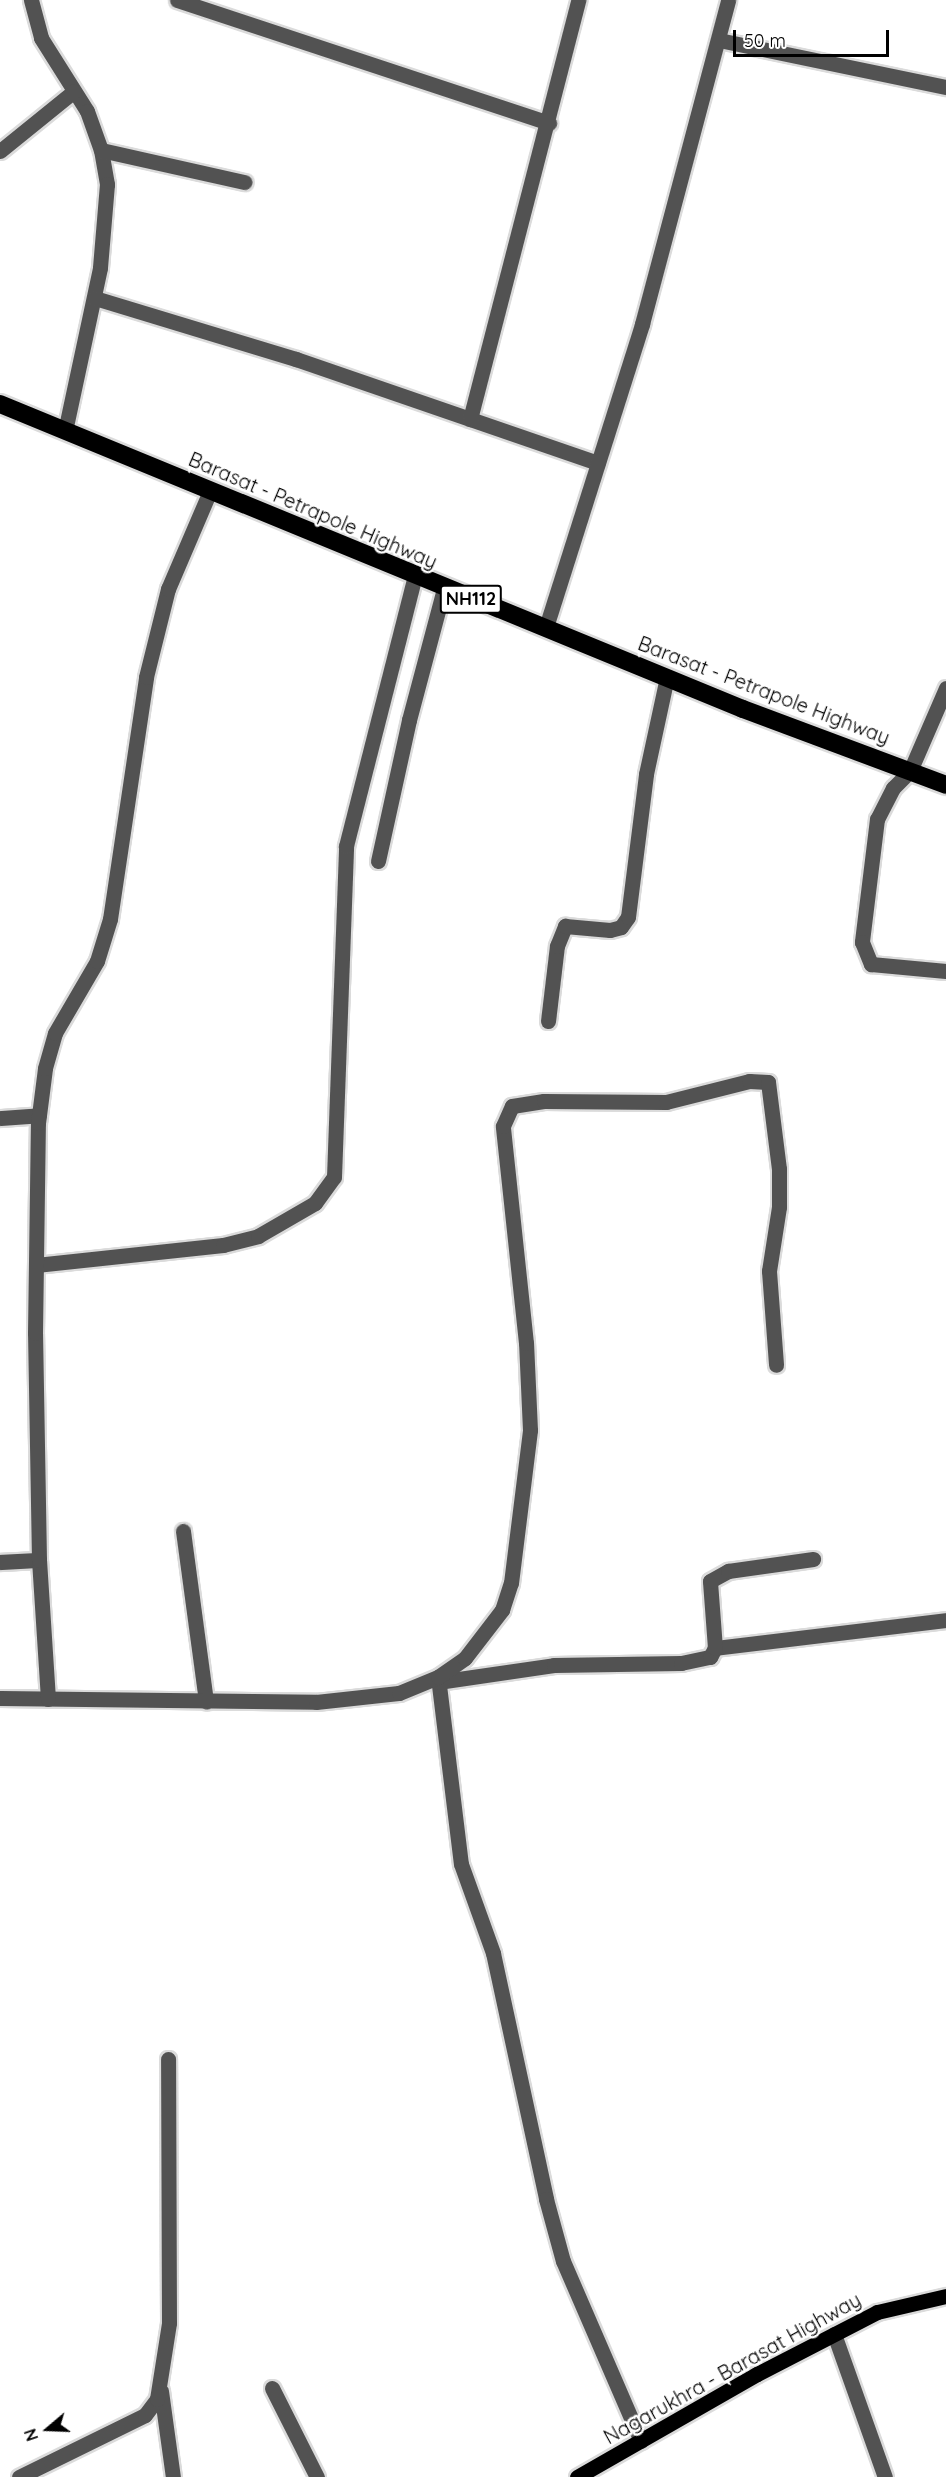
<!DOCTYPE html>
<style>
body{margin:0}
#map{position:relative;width:946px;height:2477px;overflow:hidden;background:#fff;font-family:Quicksand,sans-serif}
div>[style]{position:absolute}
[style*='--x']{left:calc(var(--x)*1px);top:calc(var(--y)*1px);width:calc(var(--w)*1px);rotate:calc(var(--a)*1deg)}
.roads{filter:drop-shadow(2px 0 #dbdbdb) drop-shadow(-2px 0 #dbdbdb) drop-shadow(0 2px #dbdbdb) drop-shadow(0 -2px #dbdbdb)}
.minor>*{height:15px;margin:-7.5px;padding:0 7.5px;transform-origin:7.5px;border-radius:7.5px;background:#525252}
.major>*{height:15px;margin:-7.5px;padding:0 7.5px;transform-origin:7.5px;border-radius:7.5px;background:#000}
.highway>*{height:18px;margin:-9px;padding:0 9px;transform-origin:9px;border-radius:9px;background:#000}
span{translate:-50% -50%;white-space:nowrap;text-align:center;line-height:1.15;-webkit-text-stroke:5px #fff;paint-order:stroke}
.shield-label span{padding:2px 4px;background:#fff;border:2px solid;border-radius:4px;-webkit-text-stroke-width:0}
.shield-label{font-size:18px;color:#000;font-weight:700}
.street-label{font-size:20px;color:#000}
.north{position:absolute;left:18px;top:2399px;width:60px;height:60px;-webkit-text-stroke:4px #fff;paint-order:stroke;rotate:251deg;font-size:16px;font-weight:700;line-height:24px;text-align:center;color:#000}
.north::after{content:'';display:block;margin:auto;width:21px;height:27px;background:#000;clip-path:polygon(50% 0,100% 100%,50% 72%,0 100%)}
.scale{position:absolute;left:733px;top:30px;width:156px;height:27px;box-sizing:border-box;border:3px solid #000;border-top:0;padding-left:8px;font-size:18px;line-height:21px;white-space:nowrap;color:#000;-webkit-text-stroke:4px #fff;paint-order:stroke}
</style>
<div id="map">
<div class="roads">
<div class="minor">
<i style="--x:31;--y:0;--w:39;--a:75"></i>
<i style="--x:41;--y:38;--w:86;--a:57.8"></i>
<i style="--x:87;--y:111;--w:41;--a:70.3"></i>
<i style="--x:101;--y:150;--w:35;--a:80"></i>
<i style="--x:107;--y:184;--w:84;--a:94.8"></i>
<i style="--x:100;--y:268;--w:167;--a:102.1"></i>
<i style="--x:177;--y:0;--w:392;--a:18.3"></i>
<i style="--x:719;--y:40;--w:232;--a:11.7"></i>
<i style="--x:101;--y:150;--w:147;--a:12.6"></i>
<i style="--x:0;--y:151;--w:95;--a:-39"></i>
<i style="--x:95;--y:298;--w:210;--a:16.9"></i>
<i style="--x:296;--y:359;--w:319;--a:19"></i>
<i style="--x:470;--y:419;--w:433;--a:-75.5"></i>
<i style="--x:546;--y:627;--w:318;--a:-72.4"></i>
<i style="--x:642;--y:324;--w:335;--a:-75.1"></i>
<i style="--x:946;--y:688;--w:90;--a:113.4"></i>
<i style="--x:910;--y:771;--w:24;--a:135"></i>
<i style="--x:893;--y:788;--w:35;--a:117"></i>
<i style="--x:877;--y:819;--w:124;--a:97"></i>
<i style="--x:862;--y:942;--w:24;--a:68"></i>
<i style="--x:871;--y:964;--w:75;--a:5.3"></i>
<i style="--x:378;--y:861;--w:144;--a:-77.6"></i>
<i style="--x:409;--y:720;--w:137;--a:-75.1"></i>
<i style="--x:548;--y:1021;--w:76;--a:-83.2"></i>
<i style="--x:557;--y:946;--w:22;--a:-68"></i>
<i style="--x:565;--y:926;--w:45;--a:5.1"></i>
<i style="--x:610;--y:930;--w:11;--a:-15"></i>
<i style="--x:621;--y:927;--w:12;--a:-55"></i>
<i style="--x:628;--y:917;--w:144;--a:-82.8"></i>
<i style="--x:646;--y:774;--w:99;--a:-77.8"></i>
<i style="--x:0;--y:1118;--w:39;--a:-4"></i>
<i style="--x:36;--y:1265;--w:188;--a:-6.1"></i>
<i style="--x:223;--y:1245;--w:36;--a:-14"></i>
<i style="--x:258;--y:1236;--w:66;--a:-30.1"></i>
<i style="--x:315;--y:1203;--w:32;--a:-54"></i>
<i style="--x:334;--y:1177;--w:331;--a:-87.9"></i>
<i style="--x:346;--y:846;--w:279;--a:-75.7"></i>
<i style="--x:183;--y:1531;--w:172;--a:82.3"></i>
<i style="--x:0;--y:1562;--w:39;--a:-3"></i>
<i style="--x:715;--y:1648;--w:233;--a:-6.9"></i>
<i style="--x:438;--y:1677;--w:188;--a:83"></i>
<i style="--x:461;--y:1864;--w:95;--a:70.2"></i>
<i style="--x:493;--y:1953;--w:252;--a:77.8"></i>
<i style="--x:546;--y:2199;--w:64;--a:74.7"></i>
<i style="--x:563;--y:2261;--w:196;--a:66.6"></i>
<i style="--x:438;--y:1682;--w:117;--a:-8.3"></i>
<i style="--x:554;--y:1665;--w:127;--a:-0.9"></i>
<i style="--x:681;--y:1663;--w:30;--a:-12"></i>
<i style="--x:710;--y:1657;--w:10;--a:-61"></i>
<i style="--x:715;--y:1648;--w:67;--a:-94.3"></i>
<i style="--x:710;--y:1581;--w:21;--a:-29"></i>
<i style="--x:728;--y:1571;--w:86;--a:-8"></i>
<i style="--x:0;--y:1698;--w:316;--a:0.7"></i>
<i style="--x:316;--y:1702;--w:83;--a:-6.2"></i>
<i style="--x:399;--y:1693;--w:42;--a:-22.3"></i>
<i style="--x:438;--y:1677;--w:33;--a:-35"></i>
<i style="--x:465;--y:1658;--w:61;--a:-52.4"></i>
<i style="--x:502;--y:1610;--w:28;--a:-72"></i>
<i style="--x:511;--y:1583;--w:154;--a:-82.9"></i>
<i style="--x:530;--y:1430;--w:87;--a:-92.6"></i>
<i style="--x:526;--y:1343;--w:218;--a:-96.1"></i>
<i style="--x:503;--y:1126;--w:22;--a:-66"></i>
<i style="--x:512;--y:1106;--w:32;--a:-9"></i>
<i style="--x:544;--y:1101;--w:122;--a:0.5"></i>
<i style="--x:666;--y:1102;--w:86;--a:-14.2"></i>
<i style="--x:749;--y:1081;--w:19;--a:3"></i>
<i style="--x:768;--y:1082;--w:88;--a:82.8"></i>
<i style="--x:779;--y:1169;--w:38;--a:90"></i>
<i style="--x:779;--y:1207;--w:65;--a:98.9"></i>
<i style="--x:769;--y:1271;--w:94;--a:85.7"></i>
<i style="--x:48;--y:1699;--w:139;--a:-93.7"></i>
<i style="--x:39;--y:1560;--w:227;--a:-91"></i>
<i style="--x:35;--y:1333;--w:210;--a:-89.2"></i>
<i style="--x:38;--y:1123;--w:55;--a:-82.7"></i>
<i style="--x:45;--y:1068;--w:36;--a:-74"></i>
<i style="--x:55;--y:1033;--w:83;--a:-59.7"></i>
<i style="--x:97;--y:961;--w:44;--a:-72.8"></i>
<i style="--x:110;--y:919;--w:245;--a:-81.5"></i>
<i style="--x:146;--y:677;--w:91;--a:-76"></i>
<i style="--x:168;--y:589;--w:107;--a:-66.8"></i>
<i style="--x:834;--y:2334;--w:152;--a:70.4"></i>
<i style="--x:272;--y:2388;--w:100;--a:63.2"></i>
<i style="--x:161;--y:2391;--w:87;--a:82.1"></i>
<i style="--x:19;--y:2477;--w:140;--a:-26.2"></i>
<i style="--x:145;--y:2415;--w:20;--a:-53"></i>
<i style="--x:157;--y:2399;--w:77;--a:-81"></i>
<i style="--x:169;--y:2323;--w:264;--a:-90.2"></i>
</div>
<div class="major">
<i style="--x:577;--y:2477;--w:207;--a:-29.8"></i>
<i style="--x:757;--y:2374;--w:135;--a:-27.3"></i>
<i style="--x:877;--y:2312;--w:71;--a:-13.1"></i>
</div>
<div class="highway">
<i style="--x:0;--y:404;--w:803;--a:22.32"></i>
<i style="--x:743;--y:709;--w:217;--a:20.5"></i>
</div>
</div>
<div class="shield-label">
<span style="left:471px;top:599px">NH112</span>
</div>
<div class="street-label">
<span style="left:313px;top:510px;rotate:23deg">Barasat - Petrapole Highway</span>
<span style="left:764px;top:690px;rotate:21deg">Barasat - Petrapole Highway</span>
<span style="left:732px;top:2368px;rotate:-29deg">Nagarukhra - Barasat Highway</span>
</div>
<div class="north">N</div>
<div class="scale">50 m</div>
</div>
